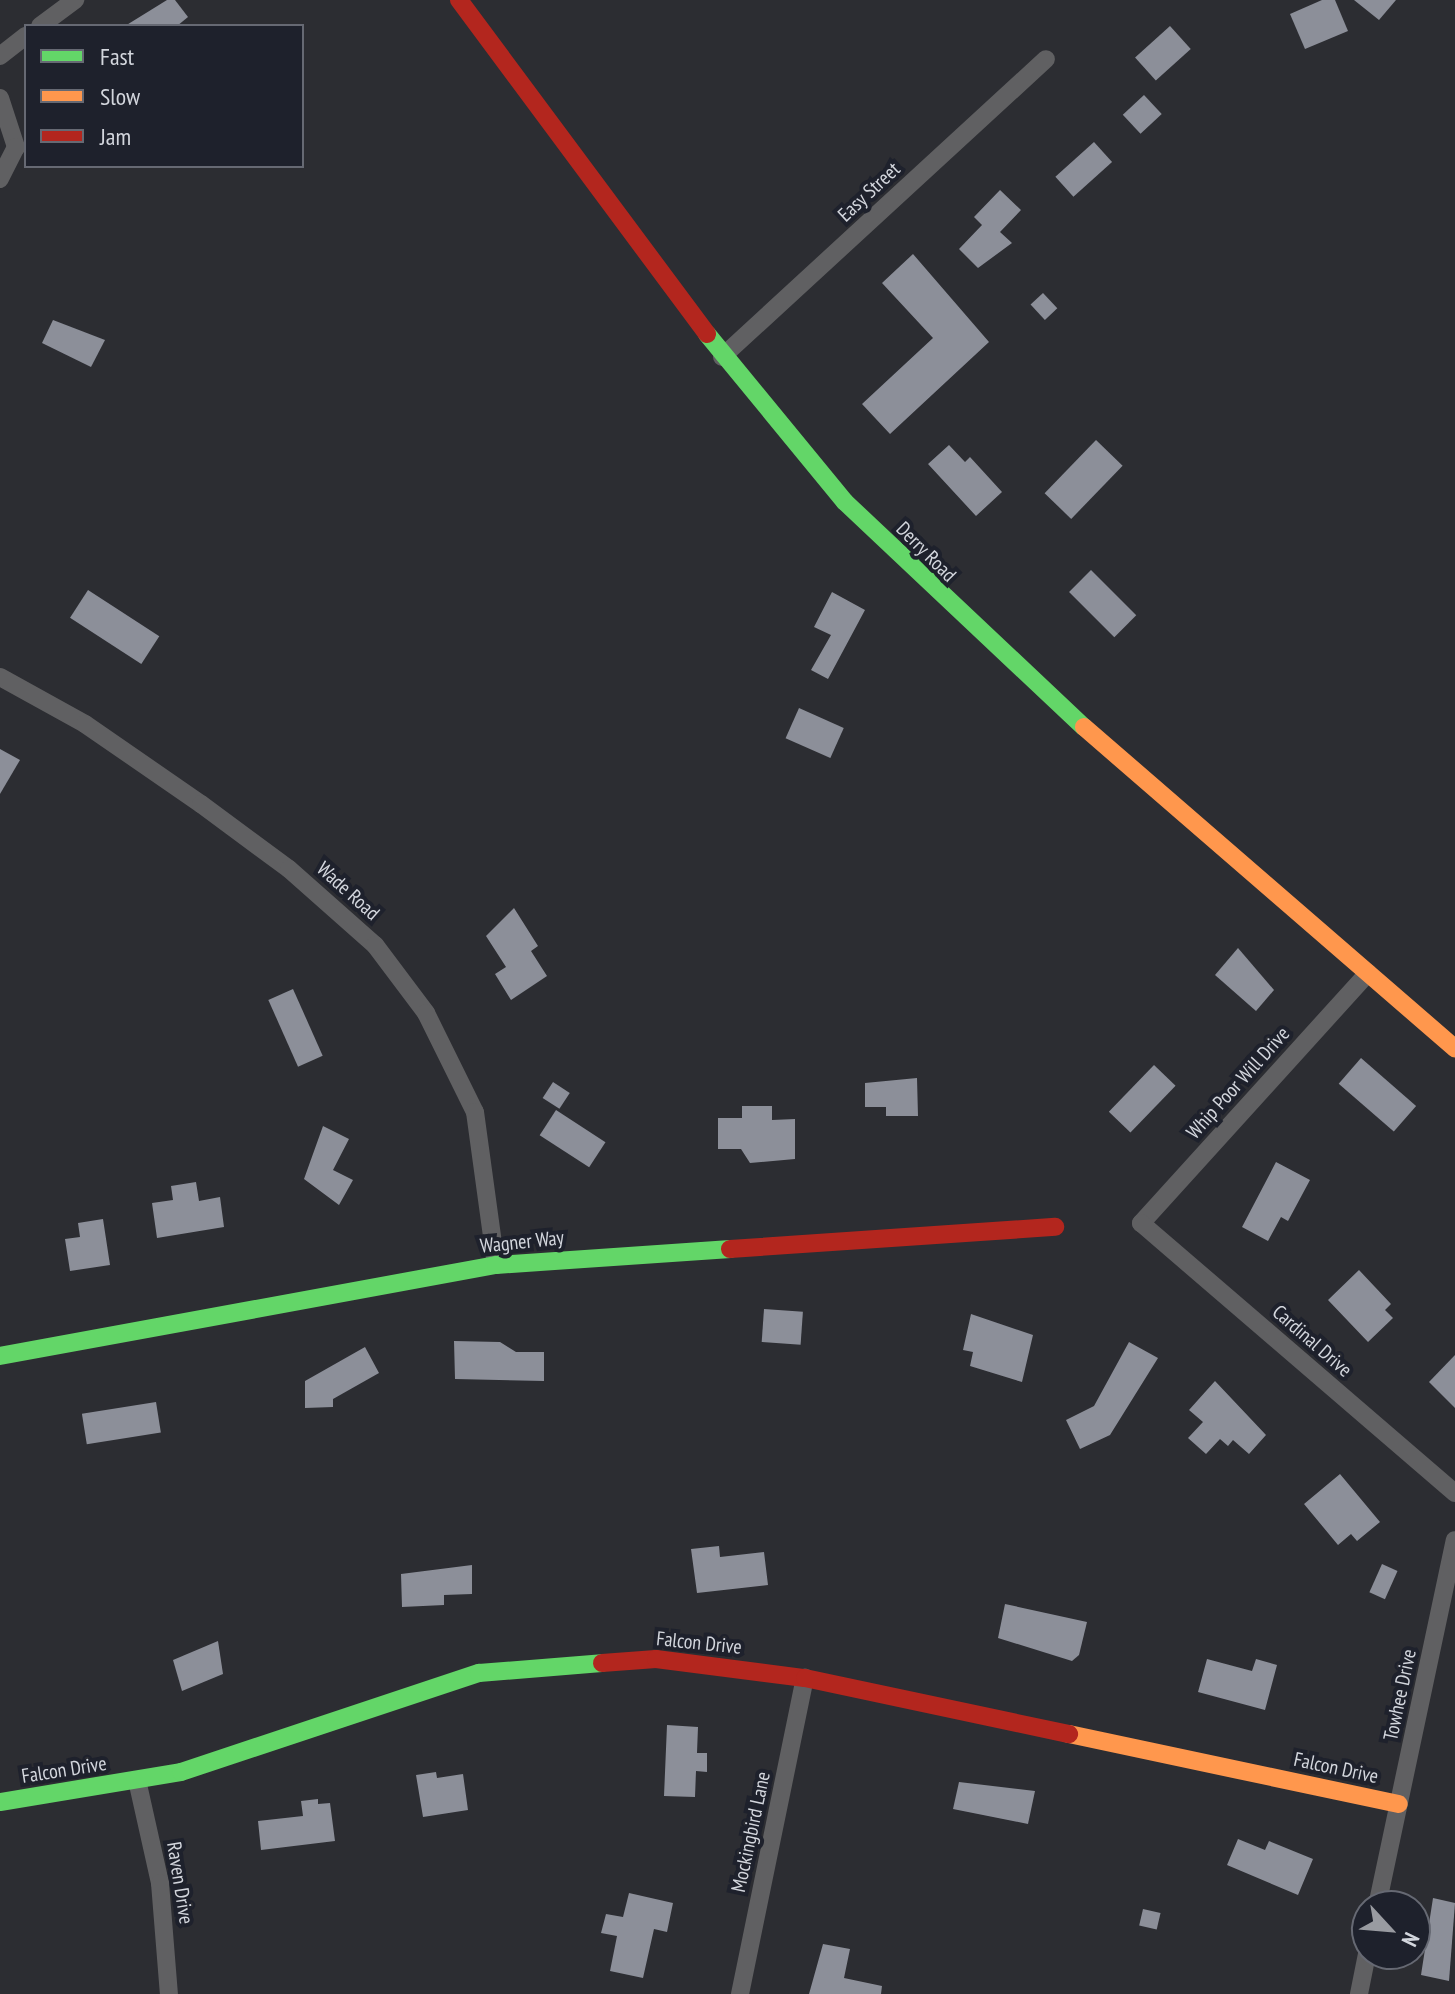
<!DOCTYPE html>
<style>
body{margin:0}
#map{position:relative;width:1455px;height:1994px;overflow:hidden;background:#2c2d32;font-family:"PT Sans Narrow",sans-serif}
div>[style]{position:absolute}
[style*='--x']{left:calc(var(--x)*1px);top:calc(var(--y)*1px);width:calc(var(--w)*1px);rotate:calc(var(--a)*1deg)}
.building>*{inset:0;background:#8c8f99;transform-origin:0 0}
.street>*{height:18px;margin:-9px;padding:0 9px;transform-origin:9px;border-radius:9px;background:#606062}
.fast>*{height:18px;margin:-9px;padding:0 9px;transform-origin:9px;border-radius:9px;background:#63d668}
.slow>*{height:18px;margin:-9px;padding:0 9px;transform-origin:9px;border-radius:9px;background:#ff974d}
.jam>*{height:18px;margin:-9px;padding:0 9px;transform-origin:9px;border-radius:9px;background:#b3261e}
span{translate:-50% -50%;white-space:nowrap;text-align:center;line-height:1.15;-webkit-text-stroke:8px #1e212c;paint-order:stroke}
.street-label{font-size:20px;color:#d3d6dd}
.legend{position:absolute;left:24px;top:24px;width:280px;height:144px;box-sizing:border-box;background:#1e212c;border:2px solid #666973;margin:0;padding:10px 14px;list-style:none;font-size:24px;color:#d3d6dd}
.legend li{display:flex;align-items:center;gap:16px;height:40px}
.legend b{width:40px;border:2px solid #666973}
.north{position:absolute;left:1351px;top:1890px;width:80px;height:80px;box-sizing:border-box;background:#1e212c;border:2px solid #666973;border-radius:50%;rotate:116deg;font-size:22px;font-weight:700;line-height:32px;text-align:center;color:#d3d6dd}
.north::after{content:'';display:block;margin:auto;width:28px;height:36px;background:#999ba1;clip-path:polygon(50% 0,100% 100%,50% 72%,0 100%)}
</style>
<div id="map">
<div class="building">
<i style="clip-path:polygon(167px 0,175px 0,188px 17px,177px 26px,125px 26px)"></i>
<i style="clip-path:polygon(1322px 0,1335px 0,1348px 31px,1305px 49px,1290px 14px)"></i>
<i style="clip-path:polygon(1354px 0,1396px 0,1379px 20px)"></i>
<i style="left:1170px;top:26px;width:31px;height:47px;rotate:48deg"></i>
<i style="left:1144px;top:95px;width:26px;height:29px;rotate:47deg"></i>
<i style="left:1094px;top:142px;width:27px;height:52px;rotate:48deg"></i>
<i style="clip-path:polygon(1000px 190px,1021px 210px,1000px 232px,1012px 243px,978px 268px,959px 249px,982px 225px,974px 217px)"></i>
<i style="clip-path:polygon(913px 254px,989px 342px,890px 434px,862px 404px,933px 338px,882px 283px)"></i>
<i style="left:1043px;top:293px;width:21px;height:17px;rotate:47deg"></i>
<i style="clip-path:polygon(53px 320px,105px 340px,91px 367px,42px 343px)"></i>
<i style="left:1096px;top:440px;width:37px;height:74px;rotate:44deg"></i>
<i style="clip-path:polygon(949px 445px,965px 462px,970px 457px,1002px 492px,976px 516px,928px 464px)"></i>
<i style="left:1091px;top:570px;width:64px;height:31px;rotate:45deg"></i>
<i style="left:88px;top:590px;width:85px;height:33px;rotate:33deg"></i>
<i style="clip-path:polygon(832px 592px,865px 610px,828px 679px,811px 670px,831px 635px,814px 627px)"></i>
<i style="left:799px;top:708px;width:49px;height:33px;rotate:24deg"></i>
<i style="clip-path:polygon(0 749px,20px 760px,0 794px)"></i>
<i style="clip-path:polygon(514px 908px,538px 946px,531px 951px,547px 976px,511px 1000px,495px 974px,506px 967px,486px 936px)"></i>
<i style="clip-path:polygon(1238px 948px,1274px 990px,1256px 1011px,1215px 975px)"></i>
<i style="left:293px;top:989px;width:73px;height:27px;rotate:66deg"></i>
<i style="left:1361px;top:1058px;width:73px;height:34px;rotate:41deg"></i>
<i style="left:1154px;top:1065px;width:30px;height:65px;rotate:44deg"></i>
<i style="clip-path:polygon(917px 1078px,918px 1116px,886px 1116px,886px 1107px,865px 1107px,865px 1083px)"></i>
<i style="left:553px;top:1082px;width:20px;height:19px;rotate:33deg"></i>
<i style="clip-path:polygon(742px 1106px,772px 1106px,772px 1120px,795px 1119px,795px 1159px,750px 1163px,741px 1149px,718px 1149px,718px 1118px,742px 1118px)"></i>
<i style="left:556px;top:1110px;width:59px;height:30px;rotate:33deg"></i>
<i style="clip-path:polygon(323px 1126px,349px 1139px,333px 1170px,353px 1180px,339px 1205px,304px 1179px)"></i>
<i style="clip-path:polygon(1276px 1162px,1310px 1180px,1288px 1221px,1281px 1217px,1268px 1241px,1242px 1227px)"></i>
<i style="clip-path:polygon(196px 1182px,199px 1201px,220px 1197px,224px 1227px,157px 1238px,152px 1203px,173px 1200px,171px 1186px)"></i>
<i style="clip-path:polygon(103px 1219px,110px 1265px,70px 1271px,65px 1239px,80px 1237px,78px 1223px)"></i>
<i style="clip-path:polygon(1359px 1270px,1391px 1304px,1385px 1310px,1393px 1318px,1368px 1342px,1328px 1300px)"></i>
<i style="left:764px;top:1309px;width:39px;height:33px;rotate:4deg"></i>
<i style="clip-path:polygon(971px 1314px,1033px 1335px,1022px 1382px,970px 1366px,973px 1352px,963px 1350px)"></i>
<i style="clip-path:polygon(454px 1341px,500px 1342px,516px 1352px,544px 1352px,544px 1381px,455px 1379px)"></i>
<i style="clip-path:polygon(1129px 1342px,1158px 1358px,1110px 1435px,1080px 1449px,1066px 1420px,1094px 1406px)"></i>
<i style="clip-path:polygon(365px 1347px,379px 1373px,333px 1399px,333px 1407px,305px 1408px,305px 1381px)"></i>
<i style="clip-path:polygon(1455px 1355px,1455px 1408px,1429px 1382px)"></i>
<i style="clip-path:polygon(1215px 1381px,1266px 1435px,1249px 1454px,1233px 1440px,1228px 1446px,1220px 1439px,1206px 1454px,1188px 1438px,1203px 1422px,1189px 1410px)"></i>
<i style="left:156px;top:1402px;width:31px;height:75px;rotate:81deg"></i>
<i style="clip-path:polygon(1340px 1474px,1380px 1522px,1357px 1541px,1351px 1534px,1338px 1545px,1304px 1504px)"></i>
<i style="clip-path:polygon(719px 1546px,720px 1557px,764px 1552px,768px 1585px,697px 1593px,691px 1549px)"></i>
<i style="left:1382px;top:1564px;width:17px;height:31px;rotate:24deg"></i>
<i style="clip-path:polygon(472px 1565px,472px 1594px,444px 1595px,444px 1605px,402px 1607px,401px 1574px)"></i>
<i style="clip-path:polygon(1005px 1604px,1087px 1622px,1079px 1655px,1072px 1661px,998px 1638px)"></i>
<i style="clip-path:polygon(218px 1641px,223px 1674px,182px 1691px,173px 1660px)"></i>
<i style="clip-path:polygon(1207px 1659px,1252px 1671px,1256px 1659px,1277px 1665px,1265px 1710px,1198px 1692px)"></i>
<i style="clip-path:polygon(667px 1725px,698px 1727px,697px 1753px,707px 1753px,707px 1772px,696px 1771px,695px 1797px,664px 1796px)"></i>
<i style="clip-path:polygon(436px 1772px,437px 1778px,463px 1774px,468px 1810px,423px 1817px,416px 1775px)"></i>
<i style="clip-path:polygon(959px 1782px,1035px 1791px,1028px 1824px,953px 1809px)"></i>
<i style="clip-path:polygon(318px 1799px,318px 1804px,330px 1803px,335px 1841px,261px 1850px,258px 1821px,303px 1816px,301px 1801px)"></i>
<i style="clip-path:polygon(1238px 1839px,1265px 1850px,1269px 1841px,1313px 1859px,1298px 1895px,1227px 1865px)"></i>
<i style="clip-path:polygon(629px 1893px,673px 1903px,667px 1932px,654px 1929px,643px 1978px,610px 1971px,617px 1936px,601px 1933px,606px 1914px,623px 1917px)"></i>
<i style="clip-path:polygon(1433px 1898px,1455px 1903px,1449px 1981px,1421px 1975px)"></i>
<i style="left:1143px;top:1909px;width:18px;height:17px;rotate:13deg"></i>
<i style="clip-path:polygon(823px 1944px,850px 1949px,844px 1978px,882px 1986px,881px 1994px,809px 1994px)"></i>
</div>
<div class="street">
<i style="--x:40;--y:26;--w:44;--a:-36.6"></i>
<i style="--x:0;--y:56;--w:33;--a:-38"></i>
<i style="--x:0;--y:98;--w:52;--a:71.9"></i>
<i style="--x:16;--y:147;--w:36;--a:117"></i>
<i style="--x:722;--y:357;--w:440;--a:-42.6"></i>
<i style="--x:0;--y:677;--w:97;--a:28.9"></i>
<i style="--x:85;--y:724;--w:141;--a:34.6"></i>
<i style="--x:201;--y:804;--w:109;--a:36.5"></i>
<i style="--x:289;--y:869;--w:115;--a:41.5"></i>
<i style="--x:375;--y:945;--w:85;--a:53.1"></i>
<i style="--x:426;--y:1013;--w:110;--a:63.7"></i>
<i style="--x:475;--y:1112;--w:154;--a:82.2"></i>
<i style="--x:1368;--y:973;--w:338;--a:132.2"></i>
<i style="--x:1141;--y:1223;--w:414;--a:40.7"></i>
<i style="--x:137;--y:1780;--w:106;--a:77.4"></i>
<i style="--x:160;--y:1883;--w:111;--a:85.4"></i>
<i style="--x:1377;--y:1906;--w:374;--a:-78"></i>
<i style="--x:740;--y:1994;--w:323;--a:-78.4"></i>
<i style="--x:1359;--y:1994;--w:41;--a:-78.7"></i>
</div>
<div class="fast">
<i style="--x:707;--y:334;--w:217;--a:50.6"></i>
<i style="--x:845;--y:502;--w:328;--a:43.3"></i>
<i style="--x:0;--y:1356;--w:504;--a:-10.4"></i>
<i style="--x:496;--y:1265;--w:235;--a:-3.9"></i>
<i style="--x:0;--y:1802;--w:183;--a:-9.4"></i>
<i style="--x:181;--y:1772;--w:314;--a:-18.4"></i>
<i style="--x:479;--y:1673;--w:123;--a:-4.6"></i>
</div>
<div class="slow">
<i style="--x:1084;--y:727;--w:491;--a:40.9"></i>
<i style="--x:1069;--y:1734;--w:337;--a:12"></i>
</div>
<div class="jam">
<i style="--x:459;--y:0;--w:416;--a:53.4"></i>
<i style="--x:730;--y:1249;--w:326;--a:-3.9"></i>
<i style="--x:602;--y:1663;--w:54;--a:-4.2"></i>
<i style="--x:656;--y:1659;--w:150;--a:7.3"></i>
<i style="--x:805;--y:1678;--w:270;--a:12"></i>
</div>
<div class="street-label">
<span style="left:869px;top:192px;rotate:-43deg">Easy Street</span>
<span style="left:926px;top:552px;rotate:45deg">Derry Road</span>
<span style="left:348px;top:891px;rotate:42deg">Wade Road</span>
<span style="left:1238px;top:1083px;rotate:-48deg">Whip Poor Will Drive</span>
<span style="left:522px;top:1242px;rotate:-6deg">Wagner Way</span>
<span style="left:1312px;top:1341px;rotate:41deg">Cardinal Drive</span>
<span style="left:699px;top:1643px;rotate:6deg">Falcon Drive</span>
<span style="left:1400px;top:1695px;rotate:-78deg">Towhee Drive</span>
<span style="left:1336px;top:1768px;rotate:12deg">Falcon Drive</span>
<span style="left:64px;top:1770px;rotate:-9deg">Falcon Drive</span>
<span style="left:751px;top:1832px;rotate:-78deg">Mockingbird Lane</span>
<span style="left:180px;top:1883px;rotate:81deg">Raven Drive</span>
</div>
<ul class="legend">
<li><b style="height:10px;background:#63d668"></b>Fast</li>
<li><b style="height:10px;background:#ff974d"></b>Slow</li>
<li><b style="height:10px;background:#b3261e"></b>Jam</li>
</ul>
<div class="north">N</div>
</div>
